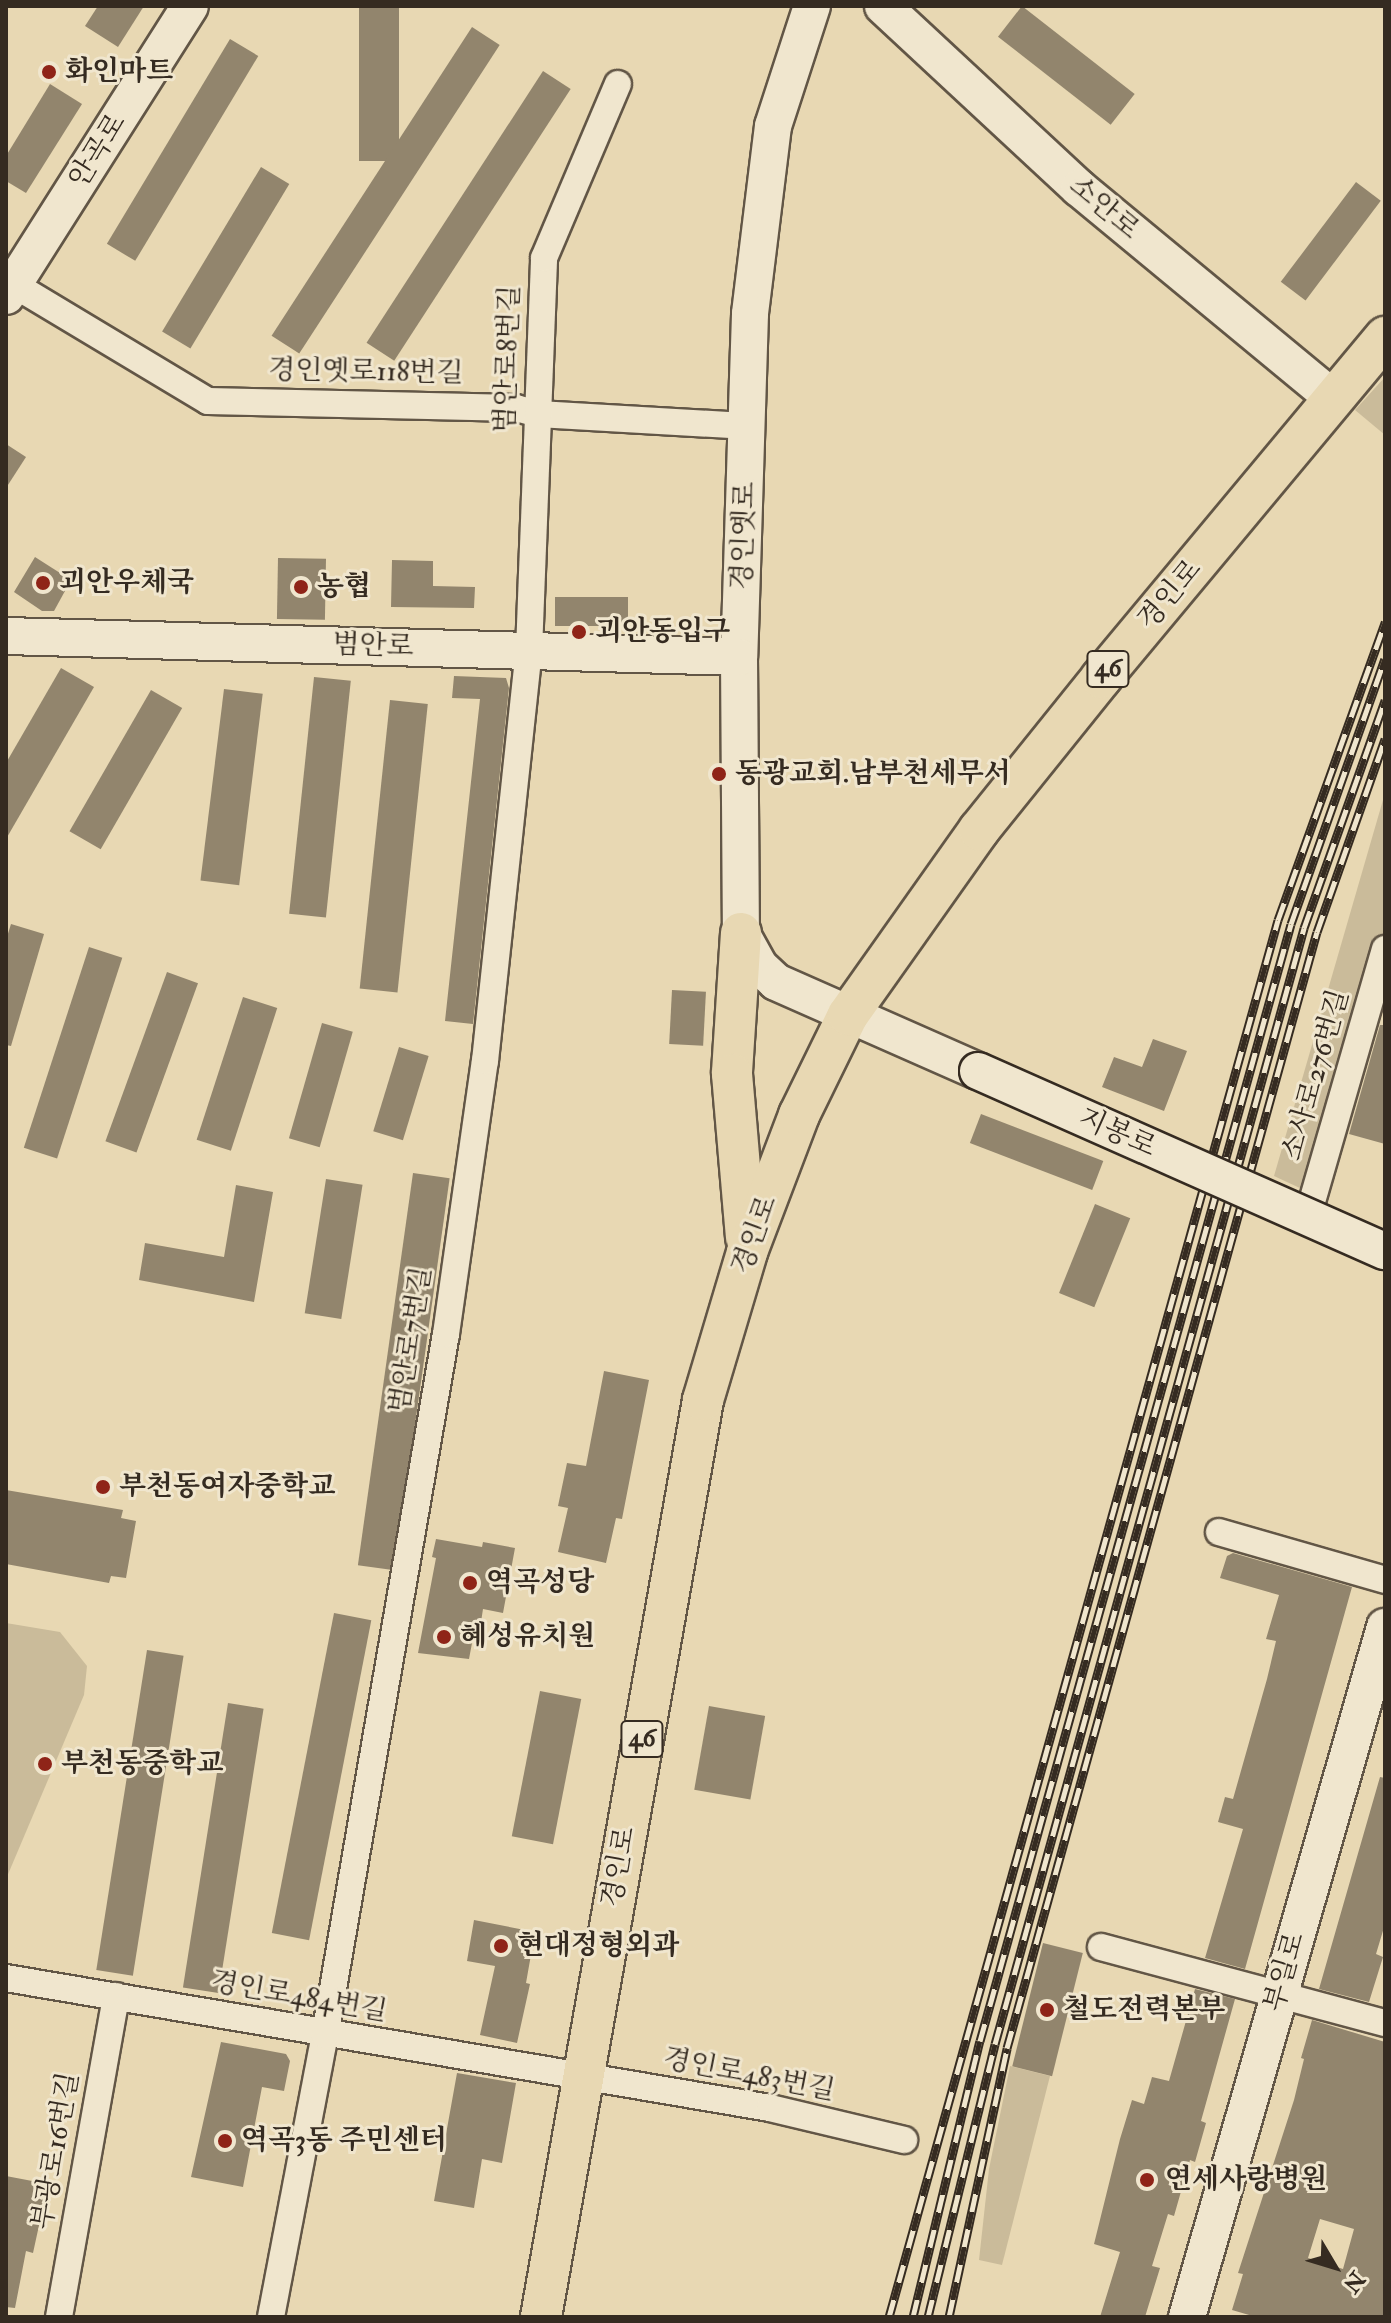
<!DOCTYPE html>
<meta charset="utf-8">
<style>
body{margin:0}
#map{position:relative;width:1391px;height:2323px;overflow:hidden;background:#e8d8b3;font-family:"IM FELL Double Pica","Noto Serif KR",serif}
div>[style]{position:absolute}
[style*='--x']{left:calc(var(--x)*1px);top:calc(var(--y)*1px);width:calc(var(--w)*1px);rotate:calc(var(--a)*1deg)}
.green>*{inset:0;background:#cabb9a}
.building>*{inset:0;background:#92856d;transform-origin:0 0}
.roads{filter:drop-shadow(2px 0 #625646) drop-shadow(-2px 0 #625646) drop-shadow(0 2px #625646) drop-shadow(0 -2px #625646)}
.street>*{height:26px;margin:-13px;padding:0 13px;transform-origin:13px;border-radius:13px;background:#f0e6ce}
.secondary>*{height:36px;margin:-18px;padding:0 18px;transform-origin:18px;border-radius:18px;background:#f0e6ce}
.primary>*{height:40px;margin:-20px;padding:0 20px;transform-origin:20px;border-radius:20px;background:#e8d8b3}
.rail>*{height:9px;margin-top:-4.5px;transform-origin:0;background:repeating-linear-gradient(90deg,#f0e6ce 0 18px,#352b21 0 36px);box-sizing:border-box;border-block:2px solid #352b21}
.bridges{filter:drop-shadow(2px 0 #352b21) drop-shadow(-2px 0 #352b21) drop-shadow(0 2px #352b21) drop-shadow(0 -2px #352b21)}
.secondary-bridge>*{height:36px;margin:-18px;padding:0 18px;transform-origin:18px;border-radius:18px;background:#f0e6ce}
.dots>*{width:22px;height:22px;translate:-50% -50%;box-sizing:border-box;border:4px solid #f0e6ce;border-radius:50%}
span{translate:-50% -50%;white-space:nowrap;text-align:center;line-height:1.15;-webkit-text-stroke:6px #f0e6ce;paint-order:stroke}
.shield-label span{padding:2px 6px;background:#f0e6ce;border:2px solid;border-radius:6px;-webkit-text-stroke-width:0}
.shield-label{font-size:26px;color:#352b21;font-weight:700}
.poi-label{font-size:28px;color:#352b21;font-weight:700}
.left{translate:0 -50%;text-align:left}
.street-label{font-size:28px;color:#352b21}
.frame{position:absolute;inset:0;border:8px solid #352b21;pointer-events:none}
.north{position:absolute;left:1295px;top:2227px;width:80px;height:80px;-webkit-text-stroke:6px #f0e6ce;paint-order:stroke;rotate:128deg;font-size:22px;font-weight:700;line-height:32px;text-align:center;color:#352b21}
.north::after{content:'';display:block;margin:auto;width:28px;height:36px;background:#352b21;clip-path:polygon(50% 0,100% 100%,50% 72%,0 100%)}
</style>
<div id="map">
<div class="green">
<i style="clip-path:polygon(1385px 377px,1385px 435px,1355px 410px)"></i>
<i style="clip-path:polygon(1385px 793px,1385px 949px,1315px 1195px,1274px 1176px)"></i>
<i style="clip-path:polygon(6px 1623px,60px 1632px,87px 1666px,84px 1695px,6px 1879px)"></i>
<i style="clip-path:polygon(1010px 2066px,1050px 2076px,1002px 2265px,979px 2260px,989px 2169px)"></i>
</div>
<div class="building">
<i style="clip-path:polygon(98px 6px,144px 6px,118px 47px,85px 26px)"></i>
<i style="left:359px;top:6px;width:40px;height:155px"></i>
<i style="left:1022px;top:6px;width:143px;height:39px;rotate:38deg"></i>
<i style="left:472px;top:27px;width:33px;height:368px;rotate:33deg"></i>
<i style="left:230px;top:39px;width:33px;height:239px;rotate:31deg"></i>
<i style="left:543px;top:71px;width:33px;height:324px;rotate:33deg"></i>
<i style="clip-path:polygon(50px 84px,82px 104px,26px 193px,6px 181px,6px 156px)"></i>
<i style="left:261px;top:167px;width:33px;height:192px;rotate:31deg"></i>
<i style="left:1356px;top:182px;width:31px;height:125px;rotate:37deg"></i>
<i style="clip-path:polygon(6px 444px,26px 457px,6px 488px)"></i>
<i style="clip-path:polygon(35px 557px,71px 580px,54px 611px,42px 611px,14px 592px)"></i>
<i style="left:278px;top:558px;width:48px;height:61px;rotate:1deg"></i>
<i style="clip-path:polygon(392px 560px,433px 561px,433px 586px,475px 587px,474px 608px,391px 607px)"></i>
<i style="left:628px;top:597px;width:29px;height:73px;rotate:90deg"></i>
<i style="clip-path:polygon(61px 668px,94px 687px,6px 839px,6px 763px)"></i>
<i style="clip-path:polygon(454px 676px,506px 678px,509px 688px,473px 1024px,445px 1021px,480px 699px,452px 698px)"></i>
<i style="left:314px;top:677px;width:37px;height:238px;rotate:6deg"></i>
<i style="left:224px;top:689px;width:39px;height:193px;rotate:7deg"></i>
<i style="left:151px;top:690px;width:36px;height:163px;rotate:30deg"></i>
<i style="left:390px;top:700px;width:38px;height:290px;rotate:6deg"></i>
<i style="clip-path:polygon(11px 924px,44px 934px,11px 1046px,6px 1045px,6px 940px)"></i>
<i style="left:89px;top:947px;width:35px;height:211px;rotate:18deg"></i>
<i style="left:167px;top:972px;width:33px;height:180px;rotate:20deg"></i>
<i style="left:672px;top:990px;width:34px;height:54px;rotate:3deg"></i>
<i style="left:243px;top:997px;width:36px;height:150px;rotate:18deg"></i>
<i style="left:322px;top:1023px;width:32px;height:120px;rotate:16deg"></i>
<i style="clip-path:polygon(1380px 1025px,1385px 1025px,1385px 1144px,1349px 1134px)"></i>
<i style="clip-path:polygon(1153px 1039px,1187px 1051px,1164px 1111px,1102px 1087px,1114px 1057px,1142px 1067px)"></i>
<i style="left:399px;top:1047px;width:31px;height:88px;rotate:17deg"></i>
<i style="left:981px;top:1114px;width:131px;height:31px;rotate:21deg"></i>
<i style="left:413px;top:1173px;width:37px;height:396px;rotate:8deg"></i>
<i style="left:326px;top:1179px;width:37px;height:136px;rotate:9deg"></i>
<i style="clip-path:polygon(236px 1185px,273px 1192px,254px 1302px,139px 1280px,145px 1243px,224px 1257px)"></i>
<i style="left:1095px;top:1204px;width:38px;height:96px;rotate:22deg"></i>
<i style="clip-path:polygon(604px 1371px,649px 1380px,622px 1519px,616px 1518px,606px 1563px,558px 1552px,568px 1508px,558px 1506px,567px 1463px,586px 1466px)"></i>
<i style="clip-path:polygon(6px 1490px,123px 1510px,121px 1518px,136px 1521px,126px 1578px,111px 1576px,109px 1583px,6px 1564px)"></i>
<i style="clip-path:polygon(436px 1539px,482px 1547px,483px 1542px,515px 1548px,503px 1613px,483px 1609px,481px 1622px,476px 1622px,469px 1659px,418px 1653px,436px 1558px,432px 1557px)"></i>
<i style="clip-path:polygon(1233px 1553px,1352px 1587px,1245px 1969px,1205px 1958px,1243px 1829px,1218px 1822px,1225px 1797px,1233px 1799px,1267px 1679px,1276px 1641px,1266px 1639px,1279px 1595px,1220px 1578px,1227px 1556px)"></i>
<i style="left:334px;top:1613px;width:38px;height:326px;rotate:11deg"></i>
<i style="left:147px;top:1650px;width:37px;height:324px;rotate:9deg"></i>
<i style="left:540px;top:1691px;width:42px;height:148px;rotate:11deg"></i>
<i style="left:228px;top:1703px;width:36px;height:288px;rotate:9deg"></i>
<i style="left:709px;top:1706px;width:57px;height:85px;rotate:10deg"></i>
<i style="clip-path:polygon(1380px 1777px,1385px 1778px,1385px 1924px,1376px 1954px,1383px 1957px,1369px 2002px,1319px 1989px)"></i>
<i style="clip-path:polygon(474px 1920px,535px 1932px,526px 1983px,530px 1984px,517px 2043px,480px 2035px,495px 1966px,467px 1961px)"></i>
<i style="left:1043px;top:1943px;width:41px;height:127px;rotate:14deg"></i>
<i style="clip-path:polygon(1195px 1989px,1235px 1999px,1201px 2121px,1206px 2123px,1195px 2162px,1190px 2160px,1174px 2216px,1168px 2214px,1152px 2266px,1160px 2268px,1145px 2317px,1100px 2317px,1120px 2252px,1094px 2244px,1120px 2139px,1132px 2100px,1144px 2104px,1152px 2077px,1169px 2081px)"></i>
<i style="clip-path:polygon(evenodd,1312px 2020px,1385px 2042px,1385px 2317px,1256px 2317px,1232px 2310px,1243px 2274px,1238px 2273px,1294px 2100px,1304px 2059px,1301px 2058px,1312px 2020px,1320px 2219px,1354px 2229px,1343px 2269px,1308px 2258px,1320px 2219px)"></i>
<i style="clip-path:polygon(221px 2042px,286px 2054px,290px 2061px,284px 2091px,262px 2087px,243px 2187px,191px 2177px)"></i>
<i style="clip-path:polygon(457px 2073px,516px 2083px,502px 2163px,482px 2159px,474px 2208px,434px 2201px)"></i>
<i style="clip-path:polygon(6px 2176px,48px 2184px,33px 2253px,26px 2251px,15px 2308px,6px 2307px)"></i>
</div>
<div class="roads">
<div class="street">
<i style="--x:13;--y:284;--w:227;--a:31"></i>
<i style="--x:208;--y:401;--w:308;--a:1.3"></i>
<i style="--x:516;--y:408;--w:23;--a:15"></i>
<i style="--x:538;--y:414;--w:211;--a:3.3"></i>
<i style="--x:1307;--y:1219;--w:281;--a:-73.9"></i>
<i style="--x:1219;--y:1532;--w:173;--a:16.1"></i>
<i style="--x:1101;--y:1947;--w:294;--a:15"></i>
<i style="--x:6;--y:1978;--w:775;--a:9.66"></i>
<i style="--x:770;--y:2108;--w:138;--a:13.4"></i>
<i style="--x:59;--y:2317;--w:326;--a:-79.9"></i>
<i style="--x:271;--y:2317;--w:287;--a:-79.2"></i>
<i style="--x:325;--y:2035;--w:711;--a:-80.21"></i>
<i style="--x:446;--y:1334;--w:276;--a:-81.9"></i>
<i style="--x:485;--y:1061;--w:412;--a:-83.9"></i>
<i style="--x:529;--y:651;--w:393;--a:-87.8"></i>
<i style="--x:544;--y:258;--w:189;--a:-67"></i>
</div>
<div class="secondary">
<i style="--x:812;--y:6;--w:126;--a:108"></i>
<i style="--x:773;--y:126;--w:189;--a:97"></i>
<i style="--x:750;--y:314;--w:343;--a:91.8"></i>
<i style="--x:739;--y:657;--w:276;--a:89.6"></i>
<i style="--x:741;--y:933;--w:38;--a:61"></i>
<i style="--x:759;--y:966;--w:23;--a:43"></i>
<i style="--x:776;--y:982;--w:221;--a:23.8"></i>
<i style="--x:883;--y:6;--w:267;--a:42.9"></i>
<i style="--x:1079;--y:188;--w:331;--a:39.6"></i>
<i style="--x:6;--y:296;--w:343;--a:-57.6"></i>
<i style="--x:6;--y:636;--w:733;--a:1.64"></i>
<i style="--x:1187;--y:2317;--w:718;--a:-73.99"></i>
</div>
<div class="primary">
<i style="--x:741;--y:933;--w:141;--a:93.7"></i>
<i style="--x:732;--y:1074;--w:163;--a:85.1"></i>
<i style="--x:541;--y:2317;--w:931;--a:-79.98"></i>
<i style="--x:703;--y:1400;--w:154;--a:-73.4"></i>
<i style="--x:747;--y:1252;--w:147;--a:-69.2"></i>
<i style="--x:799;--y:1115;--w:111;--a:-63.9"></i>
<i style="--x:848;--y:1015;--w:227;--a:-54.7"></i>
<i style="--x:979;--y:830;--w:195;--a:-51.2"></i>
<i style="--x:1101;--y:678;--w:444;--a:-50.2"></i>
</div>
</div>
<div class="rail">
<i style="--x:889;--y:2317;--w:1450;--a:-74.44"></i>
<i style="--x:1278;--y:920;--w:317;--a:-70.2"></i>
<i style="--x:913;--y:2317;--w:284;--a:-76.4"></i>
<i style="--x:980;--y:2041;--w:1159;--a:-74.44"></i>
<i style="--x:1291;--y:924;--w:281;--a:-70.5"></i>
<i style="--x:928;--y:2317;--w:281;--a:-76.2"></i>
<i style="--x:995;--y:2044;--w:1158;--a:-74.52"></i>
<i style="--x:1304;--y:928;--w:242;--a:-70.4"></i>
<i style="--x:949;--y:2317;--w:275;--a:-77.8"></i>
<i style="--x:1007;--y:2048;--w:1158;--a:-74.48"></i>
<i style="--x:1317;--y:932;--w:205;--a:-70.6"></i>
</div>
<div class="bridges">
<div class="secondary-bridge">
<i style="--x:978;--y:1071;--w:445;--a:23.9"></i>
</div>
</div>
<div class="dots">
<i style="left:49px;top:72px;background:#8f2418"></i>
<i style="left:43px;top:583px;background:#8f2418"></i>
<i style="left:301px;top:587px;background:#8f2418"></i>
<i style="left:579px;top:632px;background:#8f2418"></i>
<i style="left:719px;top:774px;background:#8f2418"></i>
<i style="left:103px;top:1487px;background:#8f2418"></i>
<i style="left:470px;top:1583px;background:#8f2418"></i>
<i style="left:444px;top:1637px;background:#8f2418"></i>
<i style="left:45px;top:1764px;background:#8f2418"></i>
<i style="left:501px;top:1946px;background:#8f2418"></i>
<i style="left:1047px;top:2010px;background:#8f2418"></i>
<i style="left:225px;top:2141px;background:#8f2418"></i>
<i style="left:1147px;top:2180px;background:#8f2418"></i>
</div>
<div class="shield-label">
<span style="left:1108px;top:669px">46</span>
<span style="left:642px;top:1739px">46</span>
</div>
<div class="poi-label">
<span class="left" style="left:65px;top:72px">화인마트</span>
<span class="left" style="left:59px;top:583px">괴안우체국</span>
<span class="left" style="left:317px;top:587px">농협</span>
<span class="left" style="left:595px;top:632px">괴안동입구</span>
<span class="left" style="left:735px;top:774px">동광교회.남부천세무서</span>
<span class="left" style="left:119px;top:1487px">부천동여자중학교</span>
<span class="left" style="left:486px;top:1583px">역곡성당</span>
<span class="left" style="left:460px;top:1637px">혜성유치원</span>
<span class="left" style="left:61px;top:1764px">부천동중학교</span>
<span class="left" style="left:517px;top:1946px">현대정형외과</span>
<span class="left" style="left:1063px;top:2010px">철도전력본부</span>
<span class="left" style="left:241px;top:2141px">역곡3동 주민센터</span>
<span class="left" style="left:1165px;top:2180px">연세사랑병원</span>
</div>
<div class="street-label">
<span style="left:98px;top:151px;rotate:-58deg">안곡로</span>
<span style="left:1104px;top:208px;rotate:40deg">소안로</span>
<span style="left:508px;top:359px;rotate:-88deg">범안로8번길</span>
<span style="left:366px;top:372px;rotate:1deg">경인옛로118번길</span>
<span style="left:744px;top:536px;rotate:-88deg">경인옛로</span>
<span style="left:1170px;top:595px;rotate:-50deg">경인로</span>
<span style="left:373px;top:646px;rotate:2deg">범안로</span>
<span style="left:1316px;top:1075px;rotate:-74deg">소사로276번길</span>
<span style="left:1117px;top:1133px;rotate:24deg">지봉로</span>
<span style="left:755px;top:1235px;rotate:-70deg">경인로</span>
<span style="left:411px;top:1340px;rotate:-81deg">범안로7번길</span>
<span style="left:619px;top:1867px;rotate:-80deg">경인로</span>
<span style="left:1285px;top:1972px;rotate:-74deg">부일로</span>
<span style="left:299px;top:1997px;rotate:10deg">경인로484번길</span>
<span style="left:749px;top:2075px;rotate:11deg">경인로483번길</span>
<span style="left:56px;top:2151px;rotate:-80deg">부광로16번길</span>
</div>
<div class="frame"></div>
<div class="north">N</div>
</div>
